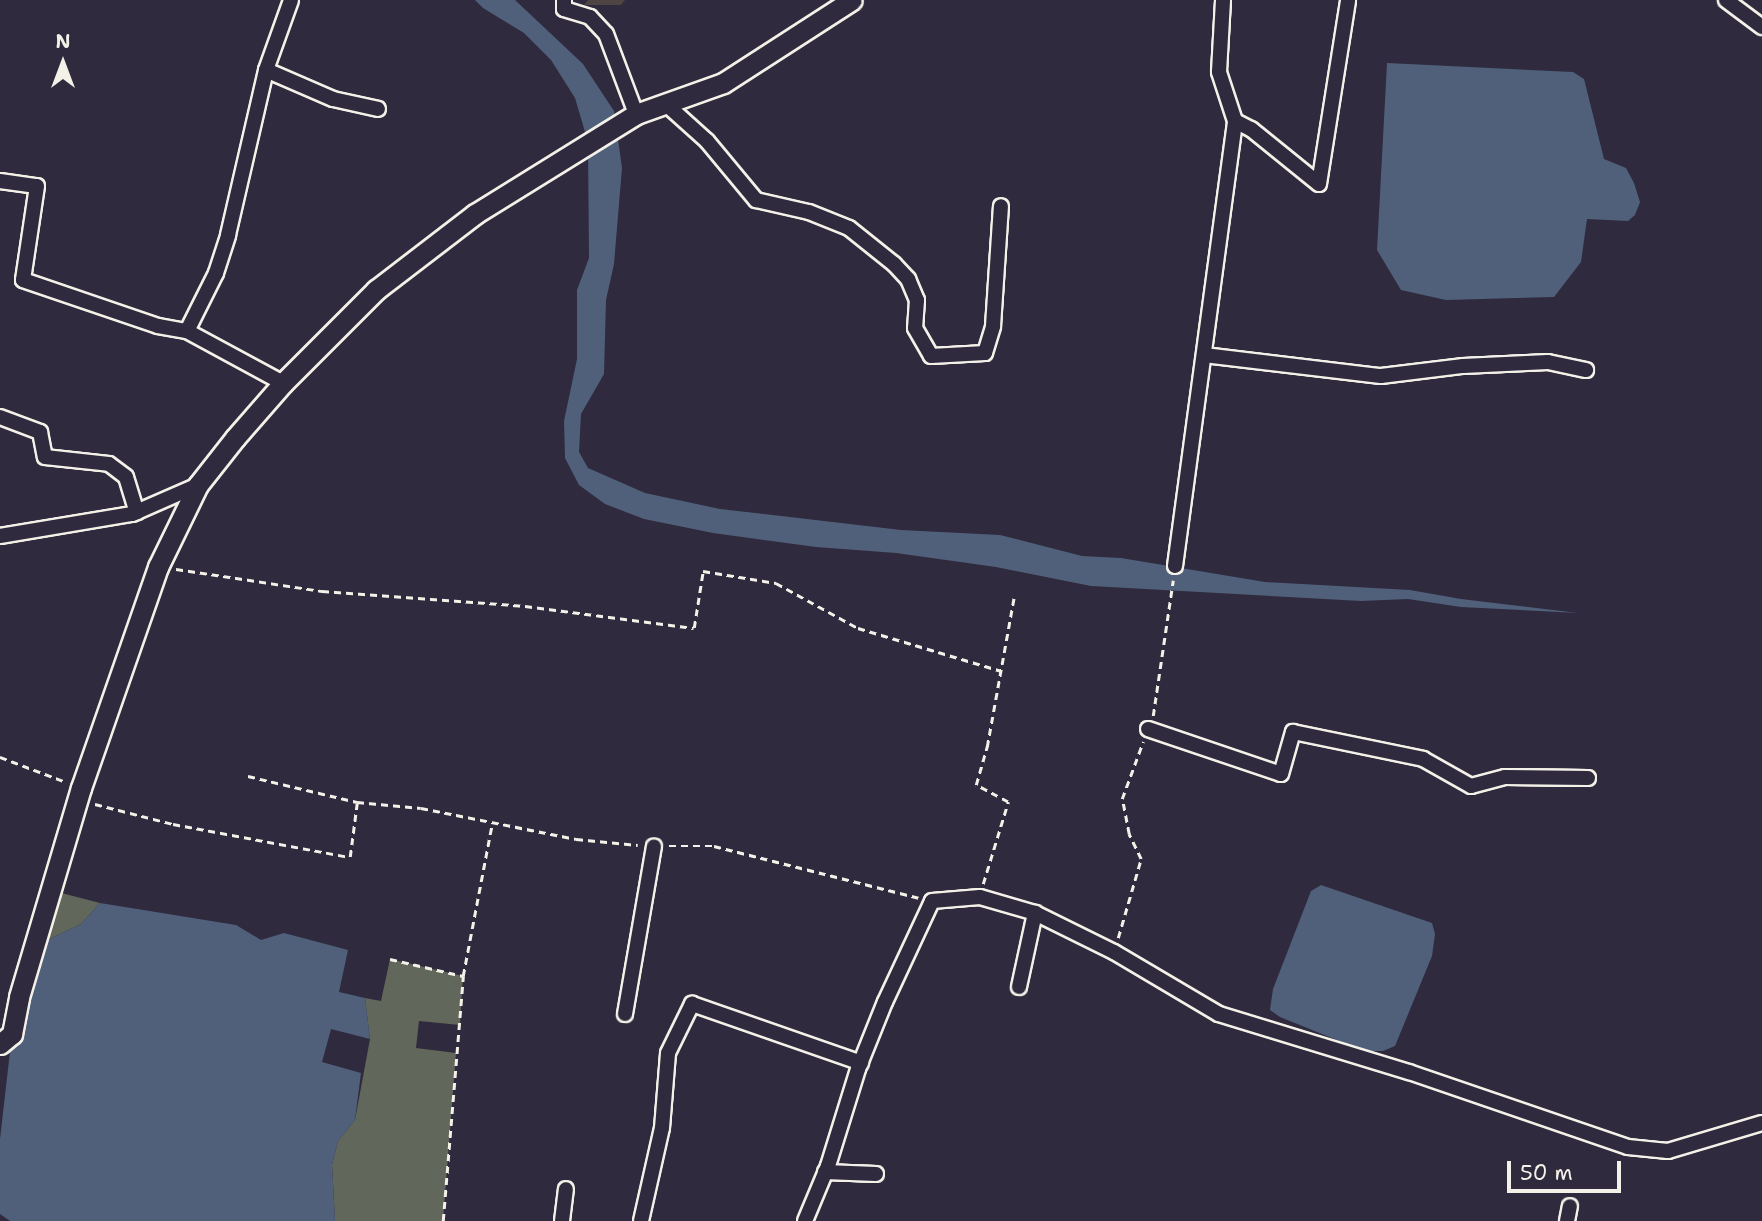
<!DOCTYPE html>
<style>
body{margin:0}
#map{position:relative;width:1762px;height:1221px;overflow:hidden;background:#2f2a3d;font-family:"Shantell Sans",sans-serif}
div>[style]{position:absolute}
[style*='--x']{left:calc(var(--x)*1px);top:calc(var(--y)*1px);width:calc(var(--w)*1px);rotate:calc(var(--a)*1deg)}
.green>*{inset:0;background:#61675a}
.water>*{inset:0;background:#50607a}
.path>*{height:2.5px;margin-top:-1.25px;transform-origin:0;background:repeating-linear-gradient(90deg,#f4f1e8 0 7px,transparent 0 12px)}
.roads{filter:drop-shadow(2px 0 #f4f1e8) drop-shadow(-2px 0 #f4f1e8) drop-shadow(0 2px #f4f1e8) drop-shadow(0 -2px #f4f1e8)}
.street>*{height:14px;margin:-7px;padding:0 7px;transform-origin:7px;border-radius:7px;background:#2f2a3d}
.secondary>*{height:19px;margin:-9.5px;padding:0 9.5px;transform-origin:9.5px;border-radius:9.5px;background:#2f2a3d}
.shaded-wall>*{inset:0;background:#4e4542}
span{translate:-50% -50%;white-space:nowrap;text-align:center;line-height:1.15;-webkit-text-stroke:5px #2f2a3d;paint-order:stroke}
.north{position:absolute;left:28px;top:28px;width:70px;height:70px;-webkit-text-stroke:5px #2f2a3d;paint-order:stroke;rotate:0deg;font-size:19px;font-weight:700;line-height:28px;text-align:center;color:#f4f1e8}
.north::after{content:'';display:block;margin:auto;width:24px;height:32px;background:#f4f1e8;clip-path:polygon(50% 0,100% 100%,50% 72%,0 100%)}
.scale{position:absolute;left:1507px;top:1161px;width:114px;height:32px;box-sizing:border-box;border:4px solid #f4f1e8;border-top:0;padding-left:9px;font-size:21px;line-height:24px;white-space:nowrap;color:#f4f1e8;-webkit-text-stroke:5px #2f2a3d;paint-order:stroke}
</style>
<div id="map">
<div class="green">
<i style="clip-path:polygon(50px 890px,100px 903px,81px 924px,33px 947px)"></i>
<i style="clip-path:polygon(390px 959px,463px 976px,460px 1025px,419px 1021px,416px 1048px,456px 1053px,443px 1221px,335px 1221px,332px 1165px,338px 1141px,355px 1120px,370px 1039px,365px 998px,381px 1001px)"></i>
</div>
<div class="water">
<i style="clip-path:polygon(475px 0,515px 0,583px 64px,614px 111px,622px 168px,614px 264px,606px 300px,604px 374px,581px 414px,579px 452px,588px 468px,645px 493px,720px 509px,901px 530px,1000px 535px,1082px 556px,1121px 558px,1265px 582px,1410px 590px,1461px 599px,1578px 613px,1461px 607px,1408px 599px,1361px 601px,1091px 586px,996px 567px,896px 553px,816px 547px,713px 533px,644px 519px,605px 504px,579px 485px,565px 458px,564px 421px,577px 359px,577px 290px,589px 258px,588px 142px,575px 98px,551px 60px,524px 33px,483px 8px)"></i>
<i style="clip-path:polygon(1387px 63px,1573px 72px,1584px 79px,1604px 159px,1626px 168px,1634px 183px,1640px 202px,1635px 215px,1628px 221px,1587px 219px,1581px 262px,1554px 297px,1446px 300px,1401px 290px,1377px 250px)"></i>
<i style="clip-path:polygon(1321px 885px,1432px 923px,1435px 934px,1432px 956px,1395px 1046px,1383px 1051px,1364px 1051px,1280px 1017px,1270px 1010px,1273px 989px,1311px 891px)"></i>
<i style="clip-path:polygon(100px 903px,236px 925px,261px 940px,284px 933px,348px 950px,339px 992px,365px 998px,370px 1039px,331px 1029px,322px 1062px,361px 1073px,355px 1120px,338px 1141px,332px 1165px,335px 1221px,10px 1221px,0 1214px,0 1139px,12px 1034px,33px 947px,81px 924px)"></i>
</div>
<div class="path">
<i style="--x:176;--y:569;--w:148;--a:8.6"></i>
<i style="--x:322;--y:591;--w:204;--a:4.2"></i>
<i style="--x:525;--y:606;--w:170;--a:7.4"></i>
<i style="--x:694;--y:628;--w:58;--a:-81"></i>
<i style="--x:703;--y:571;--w:74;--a:9.3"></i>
<i style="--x:776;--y:583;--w:94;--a:28.8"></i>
<i style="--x:858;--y:628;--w:149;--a:16.7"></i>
<i style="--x:1153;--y:716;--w:137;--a:-81.6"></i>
<i style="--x:0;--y:757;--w:71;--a:20.7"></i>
<i style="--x:248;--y:776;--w:112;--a:13.4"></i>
<i style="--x:357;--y:802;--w:64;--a:5.4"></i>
<i style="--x:421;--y:808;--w:158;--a:11.3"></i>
<i style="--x:576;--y:839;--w:62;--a:5.5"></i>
<i style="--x:95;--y:804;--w:81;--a:14.4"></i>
<i style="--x:173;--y:824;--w:180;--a:10.6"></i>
<i style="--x:350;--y:857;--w:54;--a:-82.6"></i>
<i style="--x:669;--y:846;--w:45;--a:0"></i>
<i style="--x:714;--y:846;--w:211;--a:14.2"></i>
<i style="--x:983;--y:884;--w:86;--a:-73"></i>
<i style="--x:1008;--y:802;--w:36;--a:-152"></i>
<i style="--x:976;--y:785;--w:40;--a:-74"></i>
<i style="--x:987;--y:747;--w:152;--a:-79.8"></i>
<i style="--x:1118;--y:938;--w:82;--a:-73.8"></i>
<i style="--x:1141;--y:859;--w:28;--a:-116"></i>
<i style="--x:1129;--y:834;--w:36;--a:-101"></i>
<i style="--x:1122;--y:799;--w:61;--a:-69.8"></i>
<i style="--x:390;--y:959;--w:75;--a:13.1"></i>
<i style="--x:443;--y:1221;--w:246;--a:-85.3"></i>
<i style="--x:463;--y:976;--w:155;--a:-79.2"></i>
</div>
<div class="roads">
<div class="street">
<i style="--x:564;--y:0;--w:9;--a:90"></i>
<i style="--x:564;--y:9;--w:27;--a:17"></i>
<i style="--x:590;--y:17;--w:23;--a:47"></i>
<i style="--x:606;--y:34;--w:85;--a:69.4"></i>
<i style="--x:1726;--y:0;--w:45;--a:36.9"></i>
<i style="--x:266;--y:70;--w:73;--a:23.4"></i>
<i style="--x:333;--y:99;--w:46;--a:12.5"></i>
<i style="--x:667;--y:105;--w:54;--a:42"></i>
<i style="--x:707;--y:141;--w:77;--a:50.3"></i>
<i style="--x:756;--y:200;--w:54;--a:12.8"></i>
<i style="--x:809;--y:212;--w:43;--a:21.8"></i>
<i style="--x:849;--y:228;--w:58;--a:38.7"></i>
<i style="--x:894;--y:264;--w:21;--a:47"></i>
<i style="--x:908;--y:279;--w:23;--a:67"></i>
<i style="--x:917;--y:300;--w:28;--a:94"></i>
<i style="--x:915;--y:328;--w:32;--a:60"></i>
<i style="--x:931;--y:356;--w:54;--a:-3.2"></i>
<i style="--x:985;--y:353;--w:28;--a:-73"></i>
<i style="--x:993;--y:326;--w:120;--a:-86.2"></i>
<i style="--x:1235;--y:121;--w:18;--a:27"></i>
<i style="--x:1251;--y:129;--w:87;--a:39"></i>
<i style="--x:1319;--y:184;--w:186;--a:-81"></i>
<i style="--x:0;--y:181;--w:37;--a:8"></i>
<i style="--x:37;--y:186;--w:95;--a:98.5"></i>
<i style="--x:23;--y:280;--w:143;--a:18.8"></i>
<i style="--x:158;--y:326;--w:29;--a:10"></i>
<i style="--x:1204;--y:355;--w:178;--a:6.8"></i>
<i style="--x:1381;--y:376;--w:83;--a:-7"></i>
<i style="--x:1463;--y:366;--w:85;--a:-2.7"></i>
<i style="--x:1548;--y:362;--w:39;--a:12"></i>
<i style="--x:283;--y:383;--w:109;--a:-151.6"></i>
<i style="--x:187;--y:331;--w:65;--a:-63.4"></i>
<i style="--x:216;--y:273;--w:40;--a:-72"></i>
<i style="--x:228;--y:235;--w:169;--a:-77"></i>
<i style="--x:266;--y:70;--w:74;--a:-70.3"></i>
<i style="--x:0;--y:417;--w:43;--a:20.6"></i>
<i style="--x:40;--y:432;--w:25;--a:79"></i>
<i style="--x:45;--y:457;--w:64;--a:6.2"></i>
<i style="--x:109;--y:464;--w:21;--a:37"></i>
<i style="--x:126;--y:477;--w:37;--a:73"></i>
<i style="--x:0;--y:536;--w:134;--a:-9.5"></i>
<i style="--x:132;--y:514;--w:72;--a:-23.7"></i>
<i style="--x:1175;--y:566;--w:449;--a:-82.3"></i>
<i style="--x:1235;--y:121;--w:52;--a:-108.1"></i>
<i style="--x:1219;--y:72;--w:72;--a:-86.8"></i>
<i style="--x:1148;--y:729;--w:140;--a:18.7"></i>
<i style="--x:1281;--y:774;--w:44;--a:-74.1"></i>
<i style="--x:1293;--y:732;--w:133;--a:11.7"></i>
<i style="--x:1423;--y:759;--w:55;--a:29.4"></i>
<i style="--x:1471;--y:786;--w:35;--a:-15"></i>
<i style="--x:1505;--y:777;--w:83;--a:0.7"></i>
<i style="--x:1019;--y:987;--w:76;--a:-77.8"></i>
<i style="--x:625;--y:1014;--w:170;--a:-80.2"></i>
<i style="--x:825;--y:1172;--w:51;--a:2.2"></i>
<i style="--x:562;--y:1221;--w:32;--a:-83"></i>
<i style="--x:641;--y:1221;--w:95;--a:-77.3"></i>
<i style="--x:662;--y:1128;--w:75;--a:-85.4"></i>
<i style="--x:668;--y:1053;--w:55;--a:-63.9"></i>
<i style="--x:692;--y:1004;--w:179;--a:19.2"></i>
<i style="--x:805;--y:1221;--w:60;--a:-67.3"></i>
<i style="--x:828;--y:1166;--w:102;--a:-72.8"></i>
<i style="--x:858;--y:1069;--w:72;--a:-68.1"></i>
<i style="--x:885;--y:1002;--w:111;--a:-65"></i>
<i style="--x:932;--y:901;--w:48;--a:-4.8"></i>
<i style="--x:980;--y:897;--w:57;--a:16.2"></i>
<i style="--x:1035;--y:913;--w:88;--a:26.3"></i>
<i style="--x:1114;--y:952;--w:122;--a:30.6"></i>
<i style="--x:1219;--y:1014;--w:199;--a:17"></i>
<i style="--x:1409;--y:1072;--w:231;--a:18.9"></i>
<i style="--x:1628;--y:1147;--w:40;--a:5.7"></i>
<i style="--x:1668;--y:1151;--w:98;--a:-16.6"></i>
<i style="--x:1567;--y:1221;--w:15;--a:-79"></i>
</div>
<div class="secondary">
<i style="--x:0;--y:1044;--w:16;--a:-40"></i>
<i style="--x:12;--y:1034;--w:38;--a:-79"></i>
<i style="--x:19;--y:997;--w:218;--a:-73.5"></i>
<i style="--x:81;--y:788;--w:234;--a:-70.8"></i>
<i style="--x:158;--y:567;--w:91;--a:-64"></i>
<i style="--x:198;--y:485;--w:60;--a:-51.8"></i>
<i style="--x:235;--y:438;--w:73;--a:-48.9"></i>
<i style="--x:283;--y:383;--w:132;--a:-45"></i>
<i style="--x:376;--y:290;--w:125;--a:-37.5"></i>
<i style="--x:475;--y:214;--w:190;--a:-31.8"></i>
<i style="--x:636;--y:114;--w:92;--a:-19.6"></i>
<i style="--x:723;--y:83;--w:153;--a:-32.8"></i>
</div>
</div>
<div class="shaded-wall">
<i style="clip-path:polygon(588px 0,625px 0,621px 5px,584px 5px)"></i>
</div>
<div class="north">N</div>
<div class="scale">50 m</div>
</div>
